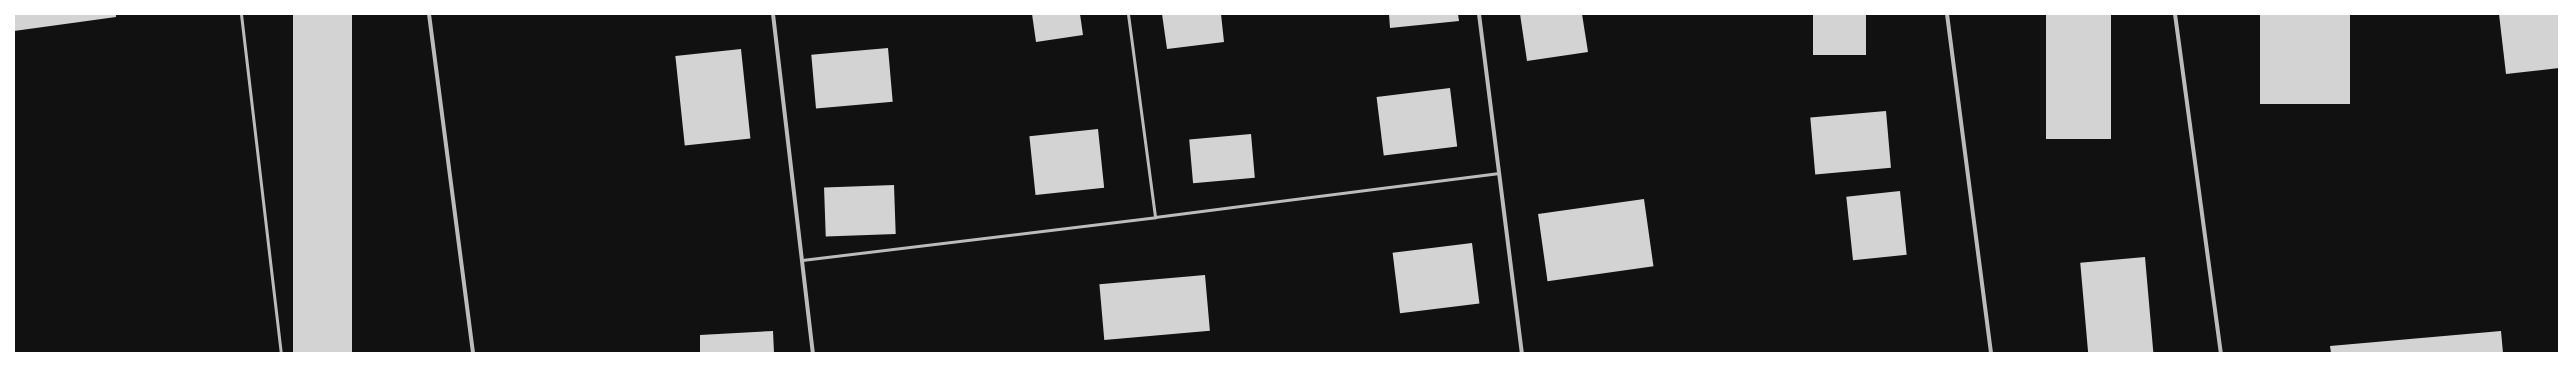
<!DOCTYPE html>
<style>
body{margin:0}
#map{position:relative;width:2573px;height:367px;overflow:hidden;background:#111;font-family:"Fira Sans Condensed",sans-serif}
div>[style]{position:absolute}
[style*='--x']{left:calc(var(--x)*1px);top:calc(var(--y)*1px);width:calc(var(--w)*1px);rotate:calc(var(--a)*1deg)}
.building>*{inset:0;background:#d3d3d3;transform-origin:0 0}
.service>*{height:3px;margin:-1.5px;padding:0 1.5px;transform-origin:1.5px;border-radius:1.5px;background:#bcbcbc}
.minor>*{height:4px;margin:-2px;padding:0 2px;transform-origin:2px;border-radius:2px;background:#bcbcbc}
span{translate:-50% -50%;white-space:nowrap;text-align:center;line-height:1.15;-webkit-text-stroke:4px #fff;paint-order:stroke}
.frame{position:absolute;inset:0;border:15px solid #fff;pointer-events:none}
</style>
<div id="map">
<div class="building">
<i style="clip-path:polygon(14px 14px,116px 14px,116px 17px,14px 31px)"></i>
<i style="left:293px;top:14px;width:59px;height:342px"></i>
<i style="clip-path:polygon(1032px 14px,1080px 14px,1083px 35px,1036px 42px)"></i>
<i style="clip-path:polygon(1162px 14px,1221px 14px,1224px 42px,1167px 49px)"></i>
<i style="clip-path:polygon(1389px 14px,1458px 14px,1459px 21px,1390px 28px)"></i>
<i style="clip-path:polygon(1520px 14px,1582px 14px,1588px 52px,1527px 61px)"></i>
<i style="left:1813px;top:14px;width:53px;height:41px"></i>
<i style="left:2046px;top:14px;width:65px;height:125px"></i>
<i style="left:2260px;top:14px;width:90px;height:90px"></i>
<i style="clip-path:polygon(2499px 14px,2559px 14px,2559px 68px,2506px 74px)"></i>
<i style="left:888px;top:48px;width:54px;height:77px;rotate:85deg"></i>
<i style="left:741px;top:49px;width:90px;height:66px;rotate:84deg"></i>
<i style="left:1450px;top:88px;width:59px;height:74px;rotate:83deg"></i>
<i style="left:1886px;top:111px;width:57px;height:76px;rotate:85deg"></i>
<i style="left:1098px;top:129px;width:59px;height:69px;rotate:84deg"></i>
<i style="left:1251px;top:134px;width:44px;height:62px;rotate:85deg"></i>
<i style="left:894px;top:185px;width:49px;height:70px;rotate:88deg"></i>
<i style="left:1900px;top:191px;width:64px;height:54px;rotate:84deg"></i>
<i style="left:1644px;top:199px;width:68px;height:107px;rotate:82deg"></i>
<i style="left:1472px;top:243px;width:61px;height:80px;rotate:83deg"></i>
<i style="left:2145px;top:257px;width:96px;height:65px;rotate:85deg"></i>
<i style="left:1205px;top:275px;width:56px;height:106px;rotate:85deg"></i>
<i style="clip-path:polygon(773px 331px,774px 353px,700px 353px,700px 335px)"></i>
<i style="clip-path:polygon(2501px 331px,2503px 353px,2331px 353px,2330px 346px)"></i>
</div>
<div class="service">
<i style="--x:241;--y:14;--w:341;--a:83.3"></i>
<i style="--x:1128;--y:14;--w:205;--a:82.4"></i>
<i style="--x:1155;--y:217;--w:347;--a:-7.3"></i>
<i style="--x:802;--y:260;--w:356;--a:-6.9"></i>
</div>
<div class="minor">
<i style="--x:429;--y:14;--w:342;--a:82.6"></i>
<i style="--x:773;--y:14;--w:341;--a:83.3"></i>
<i style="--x:1479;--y:14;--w:342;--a:82.8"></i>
<i style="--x:1947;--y:14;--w:342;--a:82.6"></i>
<i style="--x:2175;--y:14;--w:342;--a:82.3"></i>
</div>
<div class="frame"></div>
</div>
